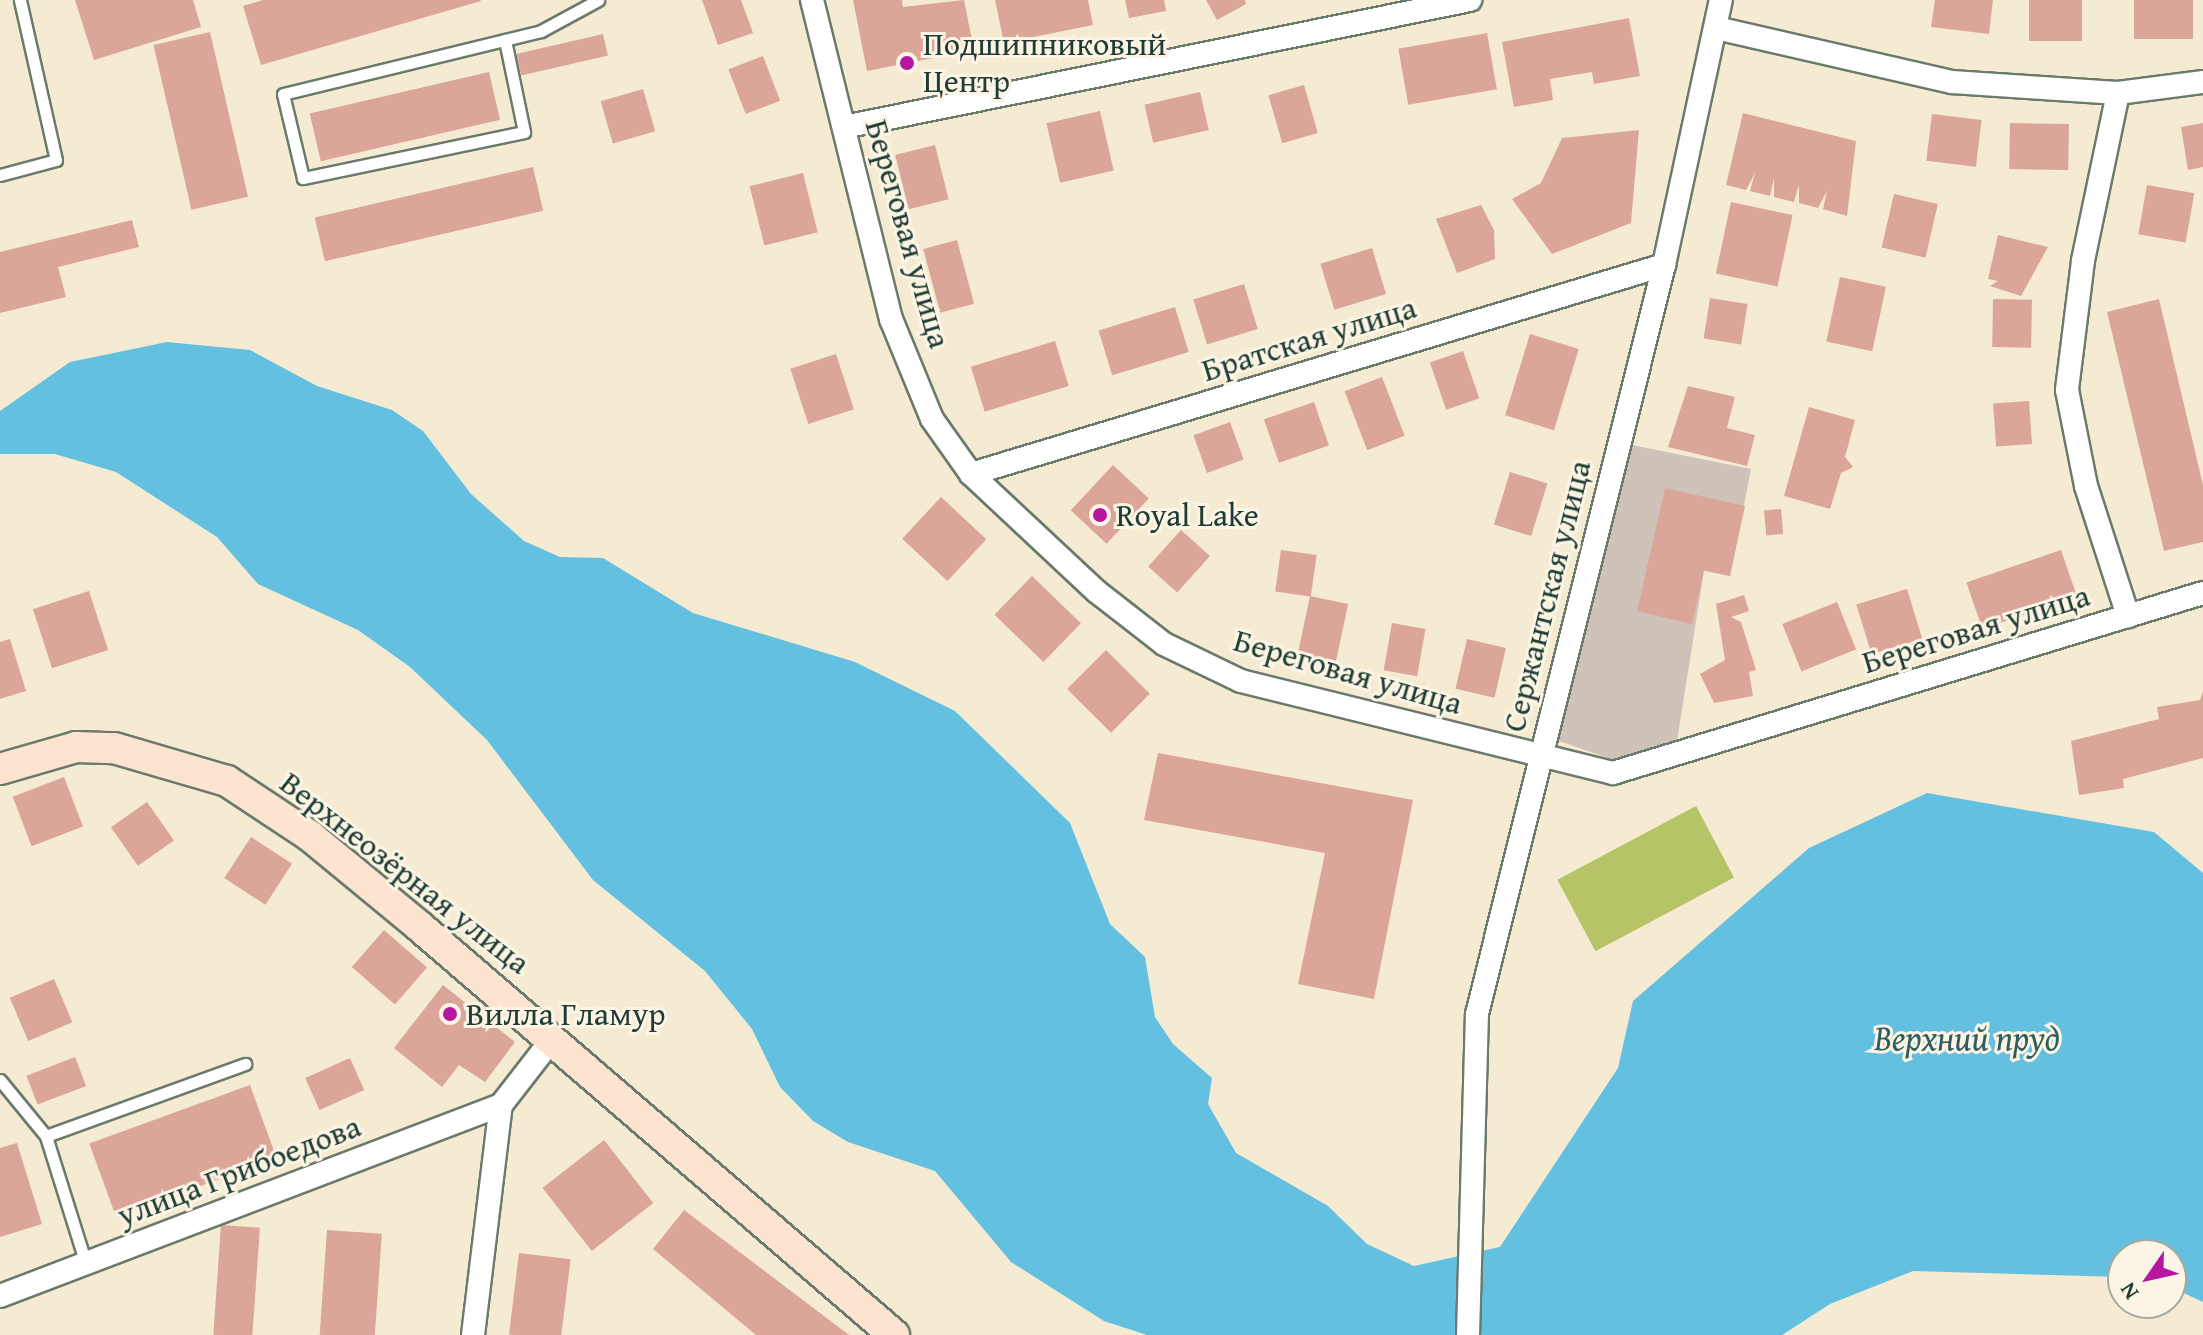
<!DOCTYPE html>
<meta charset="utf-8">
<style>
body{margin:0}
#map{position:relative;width:2203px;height:1335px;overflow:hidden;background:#f4ebd2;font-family:"Gentium Book Plus",serif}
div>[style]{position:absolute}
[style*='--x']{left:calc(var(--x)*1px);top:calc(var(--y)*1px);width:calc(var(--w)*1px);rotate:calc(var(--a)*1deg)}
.industrial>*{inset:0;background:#cec2b9}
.green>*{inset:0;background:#b6c467;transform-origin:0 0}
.water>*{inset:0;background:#63c0e1}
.building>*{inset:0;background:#dca599;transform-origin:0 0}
.roads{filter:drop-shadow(2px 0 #6a7a6b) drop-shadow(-2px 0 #6a7a6b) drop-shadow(0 2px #6a7a6b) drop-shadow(0 -2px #6a7a6b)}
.lane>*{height:11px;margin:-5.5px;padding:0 5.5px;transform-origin:5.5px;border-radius:5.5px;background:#fff}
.street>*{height:22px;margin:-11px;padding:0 11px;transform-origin:11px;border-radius:11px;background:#fff}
.secondary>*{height:30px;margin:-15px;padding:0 15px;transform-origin:15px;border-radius:15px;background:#fde4d1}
.dots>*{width:22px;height:22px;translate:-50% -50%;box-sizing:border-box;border:4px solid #fcf5e5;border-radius:50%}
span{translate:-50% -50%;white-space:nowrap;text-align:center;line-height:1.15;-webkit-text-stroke:6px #fcf5e5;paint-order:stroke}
.poi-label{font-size:32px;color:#1f3d34}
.left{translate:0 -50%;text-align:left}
.street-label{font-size:32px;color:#1f3d34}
.water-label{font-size:34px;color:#305e5f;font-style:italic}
.north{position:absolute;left:2107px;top:1239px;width:80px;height:80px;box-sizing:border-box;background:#fcf5e5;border:2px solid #a4ab9e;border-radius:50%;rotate:236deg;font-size:22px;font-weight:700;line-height:32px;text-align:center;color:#1f3d34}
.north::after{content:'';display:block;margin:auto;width:28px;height:36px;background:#b5179e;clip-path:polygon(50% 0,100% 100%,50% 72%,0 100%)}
</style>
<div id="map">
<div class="industrial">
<i style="clip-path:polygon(1632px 445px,1751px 469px,1730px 576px,1704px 571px,1677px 741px,1614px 760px,1556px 740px)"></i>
</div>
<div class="green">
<i style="left:1696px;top:806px;width:81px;height:157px;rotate:62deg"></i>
</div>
<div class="water">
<i style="clip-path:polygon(167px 342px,250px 350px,317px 386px,392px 410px,423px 431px,471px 494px,524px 541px,560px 557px,603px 558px,693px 613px,855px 662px,955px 711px,1070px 823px,1110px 924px,1145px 957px,1155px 1017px,1173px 1044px,1212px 1078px,1208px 1104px,1236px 1153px,1328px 1206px,1367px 1244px,1414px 1266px,1500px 1247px,1618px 1068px,1633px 1001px,1809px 848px,1927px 793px,2154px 832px,2203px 873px,2203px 1302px,2171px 1287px,2171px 1255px,2123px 1255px,2123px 1277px,1913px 1271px,1830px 1304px,1782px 1335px,1147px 1335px,1104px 1321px,1011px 1262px,935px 1171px,848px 1142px,813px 1121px,780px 1087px,752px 1029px,705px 971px,593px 880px,487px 740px,410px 667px,358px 630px,258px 584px,217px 537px,116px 472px,55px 454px,0 454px,0 411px,70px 362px)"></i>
</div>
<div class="building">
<i style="clip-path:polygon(75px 0,193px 0,201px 27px,94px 60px)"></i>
<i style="clip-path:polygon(263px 0,480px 0,481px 1px,261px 65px,243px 6px)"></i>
<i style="clip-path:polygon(702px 0,741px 0,753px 33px,718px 45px)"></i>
<i style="clip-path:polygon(853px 0,902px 0,903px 7px,964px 0,974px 50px,867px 71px)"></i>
<i style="clip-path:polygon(995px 0,1088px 0,1093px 25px,1004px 43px)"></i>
<i style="clip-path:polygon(1125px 0,1164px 0,1166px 11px,1129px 18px)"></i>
<i style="clip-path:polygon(1206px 0,1245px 0,1246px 4px,1217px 20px)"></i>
<i style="clip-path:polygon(1935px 0,1993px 0,1989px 34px,1931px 27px)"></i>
<i style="left:2029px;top:0;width:53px;height:41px"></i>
<i style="left:2134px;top:0;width:59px;height:39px"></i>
<i style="clip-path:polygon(1629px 18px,1640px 76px,1594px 84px,1592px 72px,1550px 79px,1553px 100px,1514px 107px,1502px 42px)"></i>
<i style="left:210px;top:32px;width:169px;height:58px;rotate:77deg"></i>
<i style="left:1487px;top:33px;width:57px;height:90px;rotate:80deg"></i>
<i style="left:603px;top:34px;width:22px;height:89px;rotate:77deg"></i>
<i style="left:763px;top:56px;width:48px;height:37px;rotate:69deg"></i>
<i style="left:489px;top:72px;width:49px;height:184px;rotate:77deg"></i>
<i style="left:1304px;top:85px;width:50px;height:37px;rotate:74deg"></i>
<i style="left:643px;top:89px;width:44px;height:44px;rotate:74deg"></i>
<i style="left:1200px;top:92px;width:39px;height:57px;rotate:77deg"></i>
<i style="left:1100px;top:111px;width:61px;height:55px;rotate:77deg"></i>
<i style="clip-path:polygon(1743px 113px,1856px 141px,1847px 216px,1823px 209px,1827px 191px,1818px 208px,1799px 203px,1799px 184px,1794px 202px,1774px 197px,1774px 178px,1770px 196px,1750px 191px,1755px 173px,1746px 190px,1726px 185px)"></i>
<i style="left:1932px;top:114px;width:50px;height:47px;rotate:7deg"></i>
<i style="left:2010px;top:123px;width:59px;height:46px;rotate:1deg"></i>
<i style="clip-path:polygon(2203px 123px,2203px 167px,2188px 170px,2181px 127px)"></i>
<i style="clip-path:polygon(1639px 130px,1631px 223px,1552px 254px,1512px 199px,1541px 183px,1562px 138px)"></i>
<i style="left:935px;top:145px;width:56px;height:41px;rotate:76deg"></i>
<i style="left:533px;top:167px;width:45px;height:224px;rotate:77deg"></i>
<i style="left:803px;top:173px;width:61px;height:55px;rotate:76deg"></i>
<i style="left:2147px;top:185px;width:48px;height:50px;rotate:10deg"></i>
<i style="left:1894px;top:194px;width:45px;height:55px;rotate:13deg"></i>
<i style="left:1731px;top:202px;width:63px;height:73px;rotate:12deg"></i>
<i style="clip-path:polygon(1481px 205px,1494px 230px,1495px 259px,1457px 273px,1436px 219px)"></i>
<i style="clip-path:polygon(132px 220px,139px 247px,58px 267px,66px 297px,0 313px,0 252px)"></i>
<i style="clip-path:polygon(1998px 235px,2048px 247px,2021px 296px,1990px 286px,1998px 281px,1988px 279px)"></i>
<i style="left:957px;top:240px;width:66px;height:35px;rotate:75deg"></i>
<i style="left:1372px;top:248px;width:48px;height:54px;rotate:73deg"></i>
<i style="left:1840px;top:277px;width:47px;height:66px;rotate:12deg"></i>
<i style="left:1244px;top:284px;width:47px;height:53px;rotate:73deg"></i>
<i style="left:1710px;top:298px;width:38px;height:41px;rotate:9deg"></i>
<i style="left:1993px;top:299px;width:39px;height:48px;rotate:1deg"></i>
<i style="clip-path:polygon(2159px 299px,2203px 485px,2203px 542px,2164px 551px,2107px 312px)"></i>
<i style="left:1175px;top:307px;width:47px;height:80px;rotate:73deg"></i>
<i style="left:1530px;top:334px;width:51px;height:85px;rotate:17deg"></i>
<i style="left:1055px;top:341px;width:47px;height:88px;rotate:73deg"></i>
<i style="left:1463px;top:351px;width:50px;height:35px;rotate:71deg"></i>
<i style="left:836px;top:354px;width:58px;height:48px;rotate:72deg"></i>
<i style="left:1382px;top:377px;width:63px;height:40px;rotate:69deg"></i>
<i style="clip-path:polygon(1688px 386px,1735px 397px,1727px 428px,1755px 435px,1747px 466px,1668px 447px)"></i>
<i style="left:2029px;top:401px;width:43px;height:36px;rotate:86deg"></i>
<i style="left:1314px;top:402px;width:46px;height:53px;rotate:71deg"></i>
<i style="clip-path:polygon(1809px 407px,1855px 420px,1845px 457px,1853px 467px,1841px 473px,1830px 509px,1784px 496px)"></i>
<i style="left:1230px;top:422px;width:40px;height:39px;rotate:70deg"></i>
<i style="left:1113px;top:465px;width:49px;height:62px;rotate:43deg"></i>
<i style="left:1510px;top:472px;width:39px;height:55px;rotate:17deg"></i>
<i style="clip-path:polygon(1665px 488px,1745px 506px,1730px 576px,1704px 570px,1692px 624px,1637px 611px)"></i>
<i style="left:941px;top:497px;width:62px;height:57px;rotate:43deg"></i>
<i style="left:1781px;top:509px;width:25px;height:17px;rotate:85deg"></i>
<i style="left:1181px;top:530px;width:39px;height:49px;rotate:42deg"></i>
<i style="left:1281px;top:550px;width:36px;height:42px;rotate:8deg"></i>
<i style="left:2061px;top:550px;width:49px;height:100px;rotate:71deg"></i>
<i style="left:1032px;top:576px;width:68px;height:54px;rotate:44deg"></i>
<i style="left:1907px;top:589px;width:52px;height:53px;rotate:73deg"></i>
<i style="left:89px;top:591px;width:62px;height:59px;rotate:72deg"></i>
<i style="clip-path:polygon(1744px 595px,1749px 611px,1731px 617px,1741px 622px,1756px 670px,1749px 672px,1753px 696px,1714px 703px,1700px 674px,1725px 660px,1716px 604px)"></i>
<i style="left:1310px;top:596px;width:39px;height:59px;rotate:12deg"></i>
<i style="left:1837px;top:602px;width:51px;height:59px;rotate:68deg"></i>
<i style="left:1392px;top:623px;width:34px;height:48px;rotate:10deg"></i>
<i style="clip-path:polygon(10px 639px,26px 691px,0 699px,0 642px)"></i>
<i style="left:1467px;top:639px;width:40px;height:51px;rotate:13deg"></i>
<i style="left:1106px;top:650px;width:62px;height:55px;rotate:45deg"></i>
<i style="clip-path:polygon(2203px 691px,2203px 758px,2123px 779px,2124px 788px,2079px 795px,2071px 741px,2159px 719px,2157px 707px,2200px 700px)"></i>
<i style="clip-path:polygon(1158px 753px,1413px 800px,1374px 999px,1298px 984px,1325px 853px,1144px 820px)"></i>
<i style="left:64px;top:777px;width:53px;height:55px;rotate:69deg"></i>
<i style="left:147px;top:802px;width:47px;height:44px;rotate:55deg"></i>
<i style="left:251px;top:837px;width:49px;height:49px;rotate:33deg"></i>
<i style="left:384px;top:930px;width:57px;height:49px;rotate:41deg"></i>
<i style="left:54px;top:979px;width:47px;height:48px;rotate:67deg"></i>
<i style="clip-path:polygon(443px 985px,515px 1042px,485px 1082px,459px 1065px,442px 1087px,394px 1048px)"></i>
<i style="left:75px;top:1057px;width:31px;height:52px;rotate:69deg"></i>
<i style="left:350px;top:1058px;width:35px;height:49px;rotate:66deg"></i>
<i style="left:250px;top:1085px;width:78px;height:171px;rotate:70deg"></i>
<i style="left:604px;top:1140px;width:80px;height:78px;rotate:52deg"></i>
<i style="clip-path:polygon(17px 1143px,42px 1224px,0 1237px,0 1148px)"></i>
<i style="clip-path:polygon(684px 1210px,791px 1291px,849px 1335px,756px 1335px,653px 1249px)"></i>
<i style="left:221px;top:1225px;width:39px;height:110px;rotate:4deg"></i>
<i style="left:327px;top:1230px;width:55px;height:105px;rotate:4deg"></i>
<i style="left:519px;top:1253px;width:52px;height:82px;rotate:7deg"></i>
</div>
<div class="roads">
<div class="lane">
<i style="--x:505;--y:40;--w:94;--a:78.3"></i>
<i style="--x:524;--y:132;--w:226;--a:168.2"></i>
<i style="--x:303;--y:178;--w:86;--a:-103.4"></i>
<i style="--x:283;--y:94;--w:266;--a:-13.7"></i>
<i style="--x:541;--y:31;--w:65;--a:-28.5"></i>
<i style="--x:0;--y:175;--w:58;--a:-15"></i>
<i style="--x:56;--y:160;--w:164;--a:-102.7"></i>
<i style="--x:0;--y:1080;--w:72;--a:50.6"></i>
<i style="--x:86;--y:1264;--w:134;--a:-107.4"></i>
<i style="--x:46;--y:1136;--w:212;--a:-19.9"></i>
</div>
<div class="street">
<i style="--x:812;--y:0;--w:329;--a:76.1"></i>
<i style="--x:891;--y:319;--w:108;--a:67.7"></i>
<i style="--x:932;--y:419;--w:67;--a:54.7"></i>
<i style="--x:971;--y:474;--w:171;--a:43.1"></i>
<i style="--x:1096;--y:591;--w:86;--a:37.9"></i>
<i style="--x:1164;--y:644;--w:85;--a:25.7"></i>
<i style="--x:1241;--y:681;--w:383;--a:13.9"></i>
<i style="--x:1613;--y:773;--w:617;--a:-16.97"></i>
<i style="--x:1716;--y:28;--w:242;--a:12.9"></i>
<i style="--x:1952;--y:82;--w:166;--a:3.8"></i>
<i style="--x:2118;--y:93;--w:86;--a:-7.4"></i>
<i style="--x:2118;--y:93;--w:172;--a:101.8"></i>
<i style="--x:2083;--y:261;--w:130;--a:97.1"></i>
<i style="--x:2067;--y:390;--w:98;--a:78.8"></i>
<i style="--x:2086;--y:486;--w:137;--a:72.1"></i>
<i style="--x:844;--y:127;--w:639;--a:-11.47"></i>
<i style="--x:971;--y:474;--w:724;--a:-16.78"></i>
<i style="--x:0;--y:1296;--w:536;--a:-20.87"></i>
<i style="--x:473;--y:1335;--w:232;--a:-83.1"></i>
<i style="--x:501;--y:1105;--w:85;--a:-52.2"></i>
<i style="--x:1468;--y:1335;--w:321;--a:-88.4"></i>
<i style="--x:1477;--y:1014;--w:772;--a:-75.98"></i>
<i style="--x:1664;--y:265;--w:271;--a:-77.9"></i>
</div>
<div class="secondary">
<i style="--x:0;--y:769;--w:79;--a:-16.1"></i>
<i style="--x:76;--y:747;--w:38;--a:2"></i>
<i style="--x:114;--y:748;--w:118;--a:16.3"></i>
<i style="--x:227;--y:781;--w:100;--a:33.5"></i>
<i style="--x:310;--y:836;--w:141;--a:39.5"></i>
<i style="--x:419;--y:926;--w:627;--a:40.73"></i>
</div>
</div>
<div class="dots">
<i style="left:907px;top:63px;background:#b5179e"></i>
<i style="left:1100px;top:515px;background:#b5179e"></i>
<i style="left:450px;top:1014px;background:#b5179e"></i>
</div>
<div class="poi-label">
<span class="left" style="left:923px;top:63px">Подшипниковый<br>Центр</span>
<span class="left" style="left:1116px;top:515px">Royal Lake</span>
<span class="left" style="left:466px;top:1014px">Вилла Гламур</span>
</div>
<div class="street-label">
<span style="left:908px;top:234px;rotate:74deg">Береговая улица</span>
<span style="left:1309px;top:339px;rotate:-17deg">Братская улица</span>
<span style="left:1547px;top:596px;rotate:-76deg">Сержантская улица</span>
<span style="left:1976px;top:629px;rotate:-17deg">Береговая улица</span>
<span style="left:1348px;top:672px;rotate:16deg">Береговая улица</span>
<span style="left:405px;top:873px;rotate:38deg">Верхнеозёрная улица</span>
<span style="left:239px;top:1171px;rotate:-21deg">улица Грибоедова</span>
</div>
<div class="water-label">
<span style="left:1967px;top:1038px">Верхний пруд</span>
</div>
<div class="north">N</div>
</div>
